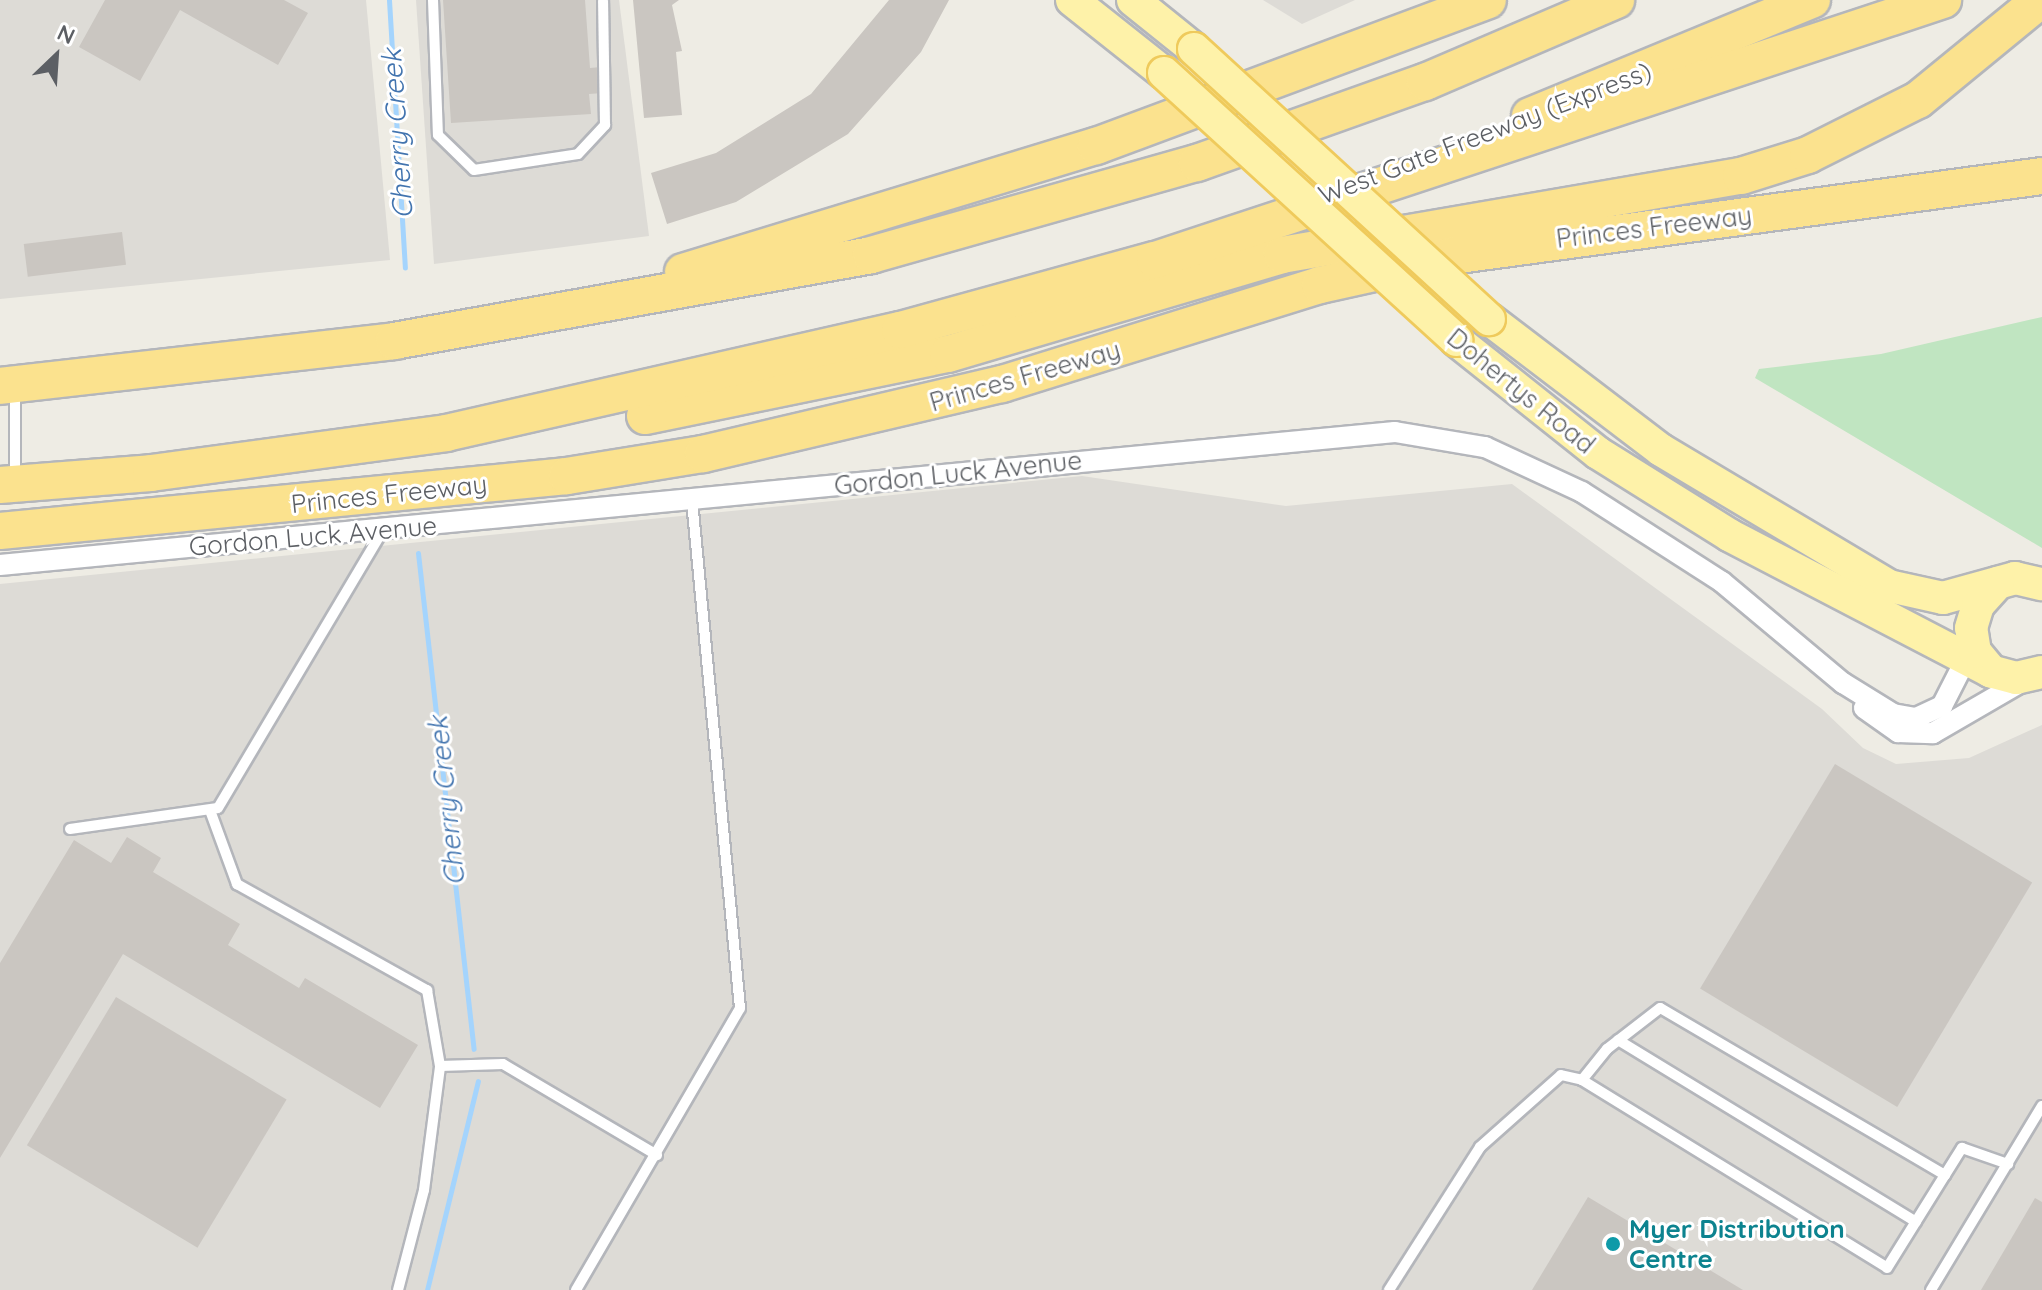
<!DOCTYPE html>
<style>
body{margin:0}
#map{position:relative;width:2042px;height:1290px;overflow:hidden;background:#eeece4;font-family:Quicksand,sans-serif}
div>[style]{position:absolute}
[style*='--x']{left:calc(var(--x)*1px);top:calc(var(--y)*1px);width:calc(var(--w)*1px);rotate:calc(var(--a)*1deg)}
.industrial>*{inset:0;background:#dddbd6}
.green>*{inset:0;background:#c0e5c1}
.stream>*{height:5px;margin:-2.5px;padding:0 2.5px;transform-origin:2.5px;border-radius:2.5px;background:#a4d4fd}
.building>*{inset:0;background:#cac6c1;transform-origin:0 0}
.roads{filter:drop-shadow(2px 0 #b4b6bb) drop-shadow(-2px 0 #b4b6bb) drop-shadow(0 2px #b4b6bb) drop-shadow(0 -2px #b4b6bb)}
.service>*{height:10px;margin:-5px;padding:0 5px;transform-origin:5px;border-radius:5px;background:#fff}
.minor>*{height:20px;margin:-10px;padding:0 10px;transform-origin:10px;border-radius:10px;background:#fff}
.primary>*{height:32px;margin:-16px;padding:0 16px;transform-origin:16px;border-radius:16px;background:#fef2a9}
.motorway>*{height:36px;margin:-18px;padding:0 18px;transform-origin:18px;border-radius:18px;background:#fbe28e}
.bridges{filter:drop-shadow(2px 0 #efca5c) drop-shadow(-2px 0 #efca5c) drop-shadow(0 2px #efca5c) drop-shadow(0 -2px #efca5c)}
.primary-bridge>*{height:32px;margin:-16px;padding:0 16px;transform-origin:16px;border-radius:16px;background:#fef2a9}
.dots>*{width:22px;height:22px;translate:-50% -50%;box-sizing:border-box;border:4px solid #fff;border-radius:50%}
span{translate:-50% -50%;white-space:nowrap;text-align:center;line-height:1.15;-webkit-text-stroke:6px #fff;paint-order:stroke}
.street-label{font-size:26px;color:#5c5f64}
.culture-label{font-size:26px;color:#0d838f;font-weight:700}
.left{translate:0 -50%;text-align:left}
.water-label{font-size:28px;color:#4274af;font-style:italic}
.north{position:absolute;left:16px;top:16px;width:80px;height:80px;-webkit-text-stroke:6px #fff;paint-order:stroke;rotate:25deg;font-size:22px;font-weight:700;line-height:32px;text-align:center;color:#5c5f64}
.north::after{content:'';display:block;margin:auto;width:28px;height:36px;background:#5c5f64;clip-path:polygon(50% 0,100% 100%,50% 72%,0 100%)}
</style>
<div id="map">
<div class="industrial">
<i style="clip-path:polygon(0 0,366px 0,390px 260px,0 299px)"></i>
<i style="clip-path:polygon(416px 0,619px 0,649px 236px,434px 264px)"></i>
<i style="clip-path:polygon(1263px 0,1355px 0,1302px 24px)"></i>
<i style="clip-path:polygon(1082px 476px,1286px 506px,1512px 484px,1822px 709px,1863px 748px,1896px 764px,1969px 758px,2042px 725px,2042px 1290px,0 1290px,0 584px)"></i>
</div>
<div class="green">
<i style="clip-path:polygon(2042px 317px,2042px 548px,1755px 378px,1759px 369px,1881px 354px)"></i>
</div>
<div class="stream">
<i style="--x:389;--y:0;--w:268;--a:86.6"></i>
<i style="--x:418;--y:553;--w:499;--a:83.6"></i>
<i style="--x:427;--y:1290;--w:215;--a:-76.3"></i>
</div>
<div class="building">
<i style="clip-path:polygon(105px 0,284px 0,308px 13px,278px 65px,180px 10px,140px 81px,79px 47px)"></i>
<i style="clip-path:polygon(443px 0,585px 0,590px 68px,601px 67px,603px 93px,589px 94px,591px 114px,451px 123px)"></i>
<i style="clip-path:polygon(633px 0,679px 0,672px 5px,682px 51px,676px 52px,682px 115px,644px 118px)"></i>
<i style="clip-path:polygon(889px 0,949px 0,921px 52px,848px 134px,736px 202px,667px 224px,651px 173px,716px 153px,811px 94px)"></i>
<i style="left:122px;top:232px;width:33px;height:99px;rotate:83deg"></i>
<i style="left:1835px;top:764px;width:230px;height:262px;rotate:31deg"></i>
<i style="clip-path:polygon(127px 837px,161px 858px,153px 872px,240px 924px,228px 945px,299px 988px,305px 978px,418px 1045px,380px 1108px,123px 954px,0 1158px,0 963px,74px 840px,111px 863px)"></i>
<i style="left:116px;top:997px;width:199px;height:173px;rotate:31deg"></i>
<i style="clip-path:polygon(1588px 1197px,1743px 1290px,1532px 1290px)"></i>
<i style="clip-path:polygon(2035px 1198px,2042px 1202px,2042px 1290px,1981px 1290px)"></i>
</div>
<div class="roads">
<div class="service">
<i style="--x:433;--y:0;--w:135;--a:87.9"></i>
<i style="--x:438;--y:135;--w:50;--a:44.2"></i>
<i style="--x:474;--y:170;--w:105;--a:-8.7"></i>
<i style="--x:578;--y:154;--w:40;--a:-47"></i>
<i style="--x:605;--y:125;--w:124;--a:-90.9"></i>
<i style="--x:15;--y:478;--w:88;--a:-90"></i>
<i style="--x:211;--y:813;--w:76;--a:69.9"></i>
<i style="--x:237;--y:884;--w:218;--a:29.2"></i>
<i style="--x:427;--y:990;--w:77;--a:80.3"></i>
<i style="--x:440;--y:1066;--w:63;--a:-1.8"></i>
<i style="--x:503;--y:1064;--w:179;--a:30.6"></i>
<i style="--x:70;--y:829;--w:149;--a:-8.1"></i>
<i style="--x:218;--y:808;--w:323;--a:-59.3"></i>
<i style="--x:1618;--y:1040;--w:349;--a:31.4"></i>
<i style="--x:1945;--y:1175;--w:330;--a:-149.6"></i>
<i style="--x:1660;--y:1008;--w:67;--a:142.3"></i>
<i style="--x:1607;--y:1049;--w:40;--a:129"></i>
<i style="--x:1582;--y:1080;--w:358;--a:31.6"></i>
<i style="--x:1887;--y:1268;--w:110;--a:-58.1"></i>
<i style="--x:1945;--y:1175;--w:32;--a:-58"></i>
<i style="--x:1962;--y:1148;--w:49;--a:19.2"></i>
<i style="--x:398;--y:1290;--w:103;--a:-75.4"></i>
<i style="--x:424;--y:1190;--w:125;--a:-82.6"></i>
<i style="--x:576;--y:1290;--w:326;--a:-59.8"></i>
<i style="--x:740;--y:1008;--w:510;--a:-95.4"></i>
<i style="--x:1389;--y:1290;--w:169;--a:-57.5"></i>
<i style="--x:1480;--y:1147;--w:108;--a:-41.6"></i>
<i style="--x:1561;--y:1075;--w:22;--a:13"></i>
<i style="--x:1931;--y:1290;--w:215;--a:-58.9"></i>
</div>
<div class="minor">
<i style="--x:0;--y:565;--w:1401;--a:-5.45"></i>
<i style="--x:1395;--y:432;--w:91;--a:9.5"></i>
<i style="--x:1485;--y:447;--w:107;--a:24.9"></i>
<i style="--x:1582;--y:492;--w:166;--a:32.7"></i>
<i style="--x:1722;--y:582;--w:158;--a:39.9"></i>
<i style="--x:1843;--y:683;--w:59;--a:31.8"></i>
<i style="--x:1893;--y:714;--w:23;--a:10"></i>
<i style="--x:1916;--y:718;--w:29;--a:-25"></i>
<i style="--x:1942;--y:706;--w:64;--a:-63"></i>
<i style="--x:1864;--y:708;--w:42;--a:35.2"></i>
<i style="--x:1898;--y:732;--w:35;--a:2"></i>
<i style="--x:1933;--y:733;--w:110;--a:-30.1"></i>
</div>
<div class="primary">
<i style="--x:1072;--y:0;--w:117;--a:38.4"></i>
<i style="--x:1133;--y:0;--w:78;--a:38.8"></i>
<i style="--x:1489;--y:319;--w:216;--a:37.3"></i>
<i style="--x:1661;--y:450;--w:265;--a:30.8"></i>
<i style="--x:1889;--y:586;--w:55;--a:12.5"></i>
<i style="--x:1943;--y:598;--w:75;--a:-15.5"></i>
<i style="--x:2015;--y:578;--w:28;--a:13"></i>
<i style="--x:1456;--y:340;--w:181;--a:38.5"></i>
<i style="--x:1598;--y:453;--w:155;--a:32"></i>
<i style="--x:1729;--y:535;--w:294;--a:27.5"></i>
<i style="--x:1990;--y:671;--w:27;--a:15"></i>
<i style="--x:2016;--y:678;--w:27;--a:-13"></i>
<i style="--x:1992;--y:672;--w:26;--a:-130"></i>
<i style="--x:1975;--y:652;--w:24;--a:-99"></i>
<i style="--x:1971;--y:628;--w:24;--a:-73"></i>
<i style="--x:1978;--y:605;--w:30;--a:-48"></i>
</div>
<div class="motorway">
<i style="--x:1530;--y:116;--w:305;--a:-22.4"></i>
<i style="--x:683;--y:272;--w:432;--a:-17"></i>
<i style="--x:1096;--y:146;--w:418;--a:-20.4"></i>
<i style="--x:0;--y:386;--w:397;--a:-6.5"></i>
<i style="--x:394;--y:341;--w:485;--a:-10.2"></i>
<i style="--x:871;--y:255;--w:339;--a:-15.8"></i>
<i style="--x:1197;--y:163;--w:242;--a:-19.6"></i>
<i style="--x:1425;--y:82;--w:208;--a:-23.2"></i>
<i style="--x:645;--y:416;--w:309;--a:-11.6"></i>
<i style="--x:948;--y:354;--w:348;--a:-16.5"></i>
<i style="--x:1282;--y:255;--w:466;--a:-9.8"></i>
<i style="--x:1741;--y:176;--w:70;--a:-17.4"></i>
<i style="--x:1808;--y:155;--w:123;--a:-26.6"></i>
<i style="--x:1918;--y:100;--w:158;--a:-39.3"></i>
<i style="--x:0;--y:485;--w:151;--a:-4.5"></i>
<i style="--x:151;--y:473;--w:298;--a:-7.7"></i>
<i style="--x:446;--y:433;--w:466;--a:-12.8"></i>
<i style="--x:900;--y:330;--w:264;--a:-15.4"></i>
<i style="--x:1155;--y:260;--w:830;--a:-18.26"></i>
<i style="--x:0;--y:531;--w:570;--a:-5.54"></i>
<i style="--x:567;--y:476;--w:138;--a:-9.2"></i>
<i style="--x:703;--y:454;--w:307;--a:-13.2"></i>
<i style="--x:1002;--y:384;--w:333;--a:-17.3"></i>
<i style="--x:1320;--y:285;--w:134;--a:-12.5"></i>
<i style="--x:1451;--y:256;--w:596;--a:-7.71"></i>
</div>
</div>
<div class="bridges">
<div class="primary-bridge">
<i style="--x:1194;--y:49;--w:400;--a:42.5"></i>
<i style="--x:1164;--y:73;--w:396;--a:42.4"></i>
</div>
</div>
<div class="dots">
<i style="left:1613px;top:1244px;background:#0f9aa8"></i>
</div>
<div class="street-label">
<span style="left:1485px;top:133px;rotate:-21deg">West Gate Freeway (Express)</span>
<span style="left:1654px;top:227px;rotate:-7deg">Princes Freeway</span>
<span style="left:1025px;top:376px;rotate:-16deg">Princes Freeway</span>
<span style="left:1521px;top:391px;rotate:39deg">Dohertys Road</span>
<span style="left:958px;top:473px;rotate:-6deg">Gordon Luck Avenue</span>
<span style="left:389px;top:494px;rotate:-6deg">Princes Freeway</span>
<span style="left:313px;top:536px;rotate:-5deg">Gordon Luck Avenue</span>
</div>
<div class="culture-label">
<span class="left" style="left:1629px;top:1244px">Myer Distribution<br>Centre</span>
</div>
<div class="water-label">
<span style="left:397px;top:134px;rotate:-94deg">Cherry Creek</span>
<span style="left:446px;top:801px;rotate:-96deg">Cherry Creek</span>
</div>
<div class="north">N</div>
</div>
